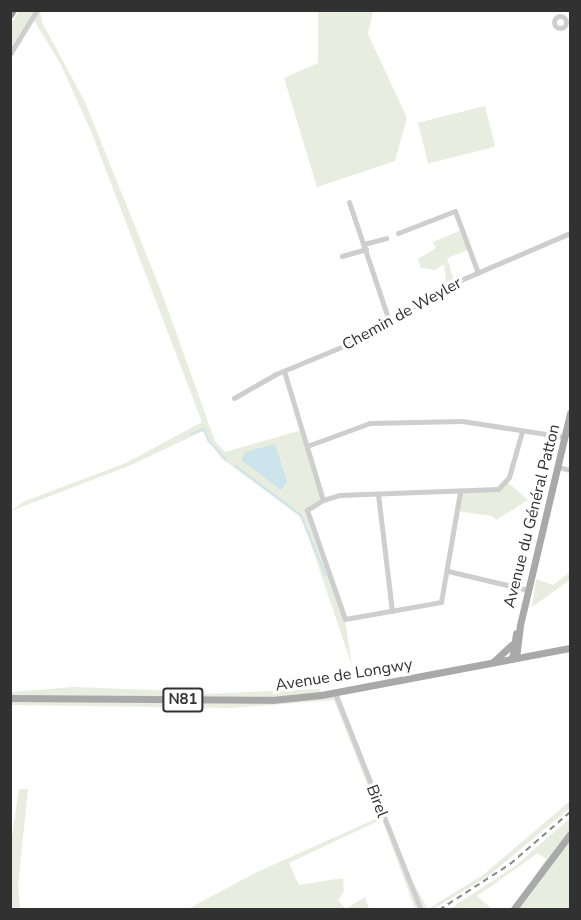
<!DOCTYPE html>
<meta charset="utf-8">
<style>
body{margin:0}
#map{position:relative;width:581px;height:920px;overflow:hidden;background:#fff;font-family:"Nunito Sans",sans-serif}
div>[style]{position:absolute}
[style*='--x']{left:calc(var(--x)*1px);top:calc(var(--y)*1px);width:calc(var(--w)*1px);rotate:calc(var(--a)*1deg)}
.green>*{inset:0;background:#e8eddf;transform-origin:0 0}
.water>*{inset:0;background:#cce4ec}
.stream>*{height:1.5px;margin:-0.75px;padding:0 0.75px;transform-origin:0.75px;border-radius:0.75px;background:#cce4ec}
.minor>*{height:5px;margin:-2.5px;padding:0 2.5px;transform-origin:2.5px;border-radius:2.5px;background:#cecece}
.minor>.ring{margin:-2.5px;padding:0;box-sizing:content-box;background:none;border:5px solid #cecece;border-radius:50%}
.major>*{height:7px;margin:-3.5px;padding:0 3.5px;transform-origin:3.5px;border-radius:3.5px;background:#a9a9a9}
.highway>*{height:8px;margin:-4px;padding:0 4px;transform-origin:4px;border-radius:4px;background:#989898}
.rail>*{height:1.5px;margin-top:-0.75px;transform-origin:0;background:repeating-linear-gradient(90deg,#868686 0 6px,transparent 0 10.5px)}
span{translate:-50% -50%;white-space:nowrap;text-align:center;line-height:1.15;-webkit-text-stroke:6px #fff;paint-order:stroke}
.shield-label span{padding:2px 4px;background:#fff;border:2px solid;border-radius:4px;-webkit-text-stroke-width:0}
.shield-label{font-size:15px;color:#313131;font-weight:700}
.street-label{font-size:16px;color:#313131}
.frame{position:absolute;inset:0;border:12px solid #313131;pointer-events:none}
</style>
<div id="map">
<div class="green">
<i style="clip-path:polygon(19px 11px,40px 11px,42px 22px,85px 102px,163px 296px,215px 441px,225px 452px,302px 430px,323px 500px,307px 510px,345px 619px,352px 666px,302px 518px,221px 458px,203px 431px,131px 465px,11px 511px,25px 501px,126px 463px,202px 422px,91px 131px,60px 63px,33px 19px,11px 54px,11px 24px)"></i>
<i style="clip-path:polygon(318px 11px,373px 11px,368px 34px,407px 118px,395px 161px,317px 187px,284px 78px,318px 63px)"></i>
<i style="left:485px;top:106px;width:42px;height:69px;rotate:76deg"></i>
<i style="clip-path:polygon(461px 230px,468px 250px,447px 258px,454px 280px,446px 282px,444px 264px,435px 270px,421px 268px,418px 259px,436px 248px,433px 242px)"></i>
<i style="clip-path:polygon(507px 482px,528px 500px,496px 520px,492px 516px,457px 511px,460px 492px,490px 491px)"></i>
<i style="clip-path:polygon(570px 572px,570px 580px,532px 607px,536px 579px,553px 585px)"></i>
<i style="clip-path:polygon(74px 687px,178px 691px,178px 695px,320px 689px,322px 695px,335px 693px,411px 879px,428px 909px,483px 875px,570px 801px,570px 808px,487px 877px,433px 909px,415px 909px,382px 819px,289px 863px,299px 885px,343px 878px,344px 891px,338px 900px,346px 909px,365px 897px,369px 909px,188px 909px,257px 872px,380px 817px,334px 700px,232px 708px,11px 705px,11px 692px)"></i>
<i style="clip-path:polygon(19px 789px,28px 789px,18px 886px,20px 909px,11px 909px,11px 842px)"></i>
<i style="clip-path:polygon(570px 818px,570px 909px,513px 909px,546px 859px,538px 853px,477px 896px,492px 909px,448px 910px,514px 867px)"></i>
</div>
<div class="water">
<i style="clip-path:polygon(275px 444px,287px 482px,281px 490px,241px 460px,245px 452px)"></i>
</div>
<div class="stream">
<i style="--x:191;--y:434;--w:14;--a:-21"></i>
<i style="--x:204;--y:429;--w:13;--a:67"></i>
<i style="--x:209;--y:441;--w:25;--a:47"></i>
<i style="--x:236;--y:466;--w:81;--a:37"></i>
<i style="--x:301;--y:515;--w:65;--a:67.4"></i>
</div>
<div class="minor">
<i class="ring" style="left:554px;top:16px;width:7px;height:7px"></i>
<i style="--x:10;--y:54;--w:52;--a:-58.5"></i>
<i style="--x:349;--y:202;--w:126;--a:71.4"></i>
<i style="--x:398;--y:233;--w:61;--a:-21.1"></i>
<i style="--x:455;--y:211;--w:66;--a:69.6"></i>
<i style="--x:364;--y:244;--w:23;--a:-15"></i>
<i style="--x:342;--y:256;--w:25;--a:-16"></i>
<i style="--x:284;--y:371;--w:135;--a:73.2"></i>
<i style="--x:323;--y:500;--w:19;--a:148"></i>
<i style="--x:307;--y:510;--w:115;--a:70.8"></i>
<i style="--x:345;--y:619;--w:97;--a:-10"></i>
<i style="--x:441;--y:602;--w:112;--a:-80.2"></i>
<i style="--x:234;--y:398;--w:48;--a:-29.7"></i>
<i style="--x:276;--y:374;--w:94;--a:-22.5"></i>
<i style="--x:363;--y:338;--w:91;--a:-32.5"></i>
<i style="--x:440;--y:289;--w:142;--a:-23.3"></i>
<i style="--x:307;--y:446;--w:67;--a:-20.1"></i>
<i style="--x:370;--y:423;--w:92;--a:-1.2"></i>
<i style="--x:462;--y:421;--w:104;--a:8.8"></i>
<i style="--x:558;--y:467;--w:12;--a:14"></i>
<i style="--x:378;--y:494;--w:118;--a:83.2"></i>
<i style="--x:323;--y:500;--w:17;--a:-17"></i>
<i style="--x:339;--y:495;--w:159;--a:-2.2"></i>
<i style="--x:498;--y:489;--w:16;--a:-47"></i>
<i style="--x:509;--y:477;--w:48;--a:-74.2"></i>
<i style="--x:448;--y:571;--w:82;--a:13.4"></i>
<i style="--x:335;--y:693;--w:233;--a:68.4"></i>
</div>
<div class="major">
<i style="--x:516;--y:658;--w:33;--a:-83"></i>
<i style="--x:520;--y:625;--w:218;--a:-76.7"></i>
<i style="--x:512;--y:659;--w:26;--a:-81"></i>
<i style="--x:493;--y:662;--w:25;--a:-43"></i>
<i style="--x:10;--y:698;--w:262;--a:0.4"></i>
<i style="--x:272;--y:700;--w:49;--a:-5.8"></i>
<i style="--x:321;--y:695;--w:253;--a:-10.7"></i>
<i style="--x:513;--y:910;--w:95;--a:-53.1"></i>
</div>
<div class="highway">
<i style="--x:10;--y:15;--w:6;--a:-59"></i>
</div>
<div class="rail">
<i style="--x:439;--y:910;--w:85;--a:-32.9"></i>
<i style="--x:510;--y:864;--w:79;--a:-40.9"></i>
</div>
<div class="shield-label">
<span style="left:183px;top:700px">N81</span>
</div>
<div class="street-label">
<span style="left:402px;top:314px;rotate:-29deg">Chemin de Weyler</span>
<span style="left:532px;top:516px;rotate:-76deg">Avenue du Général Patton</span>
<span style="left:344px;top:675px;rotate:-9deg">Avenue de Longwy</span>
<span style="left:377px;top:801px;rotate:69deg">Birel</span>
</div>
<div class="frame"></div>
</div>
